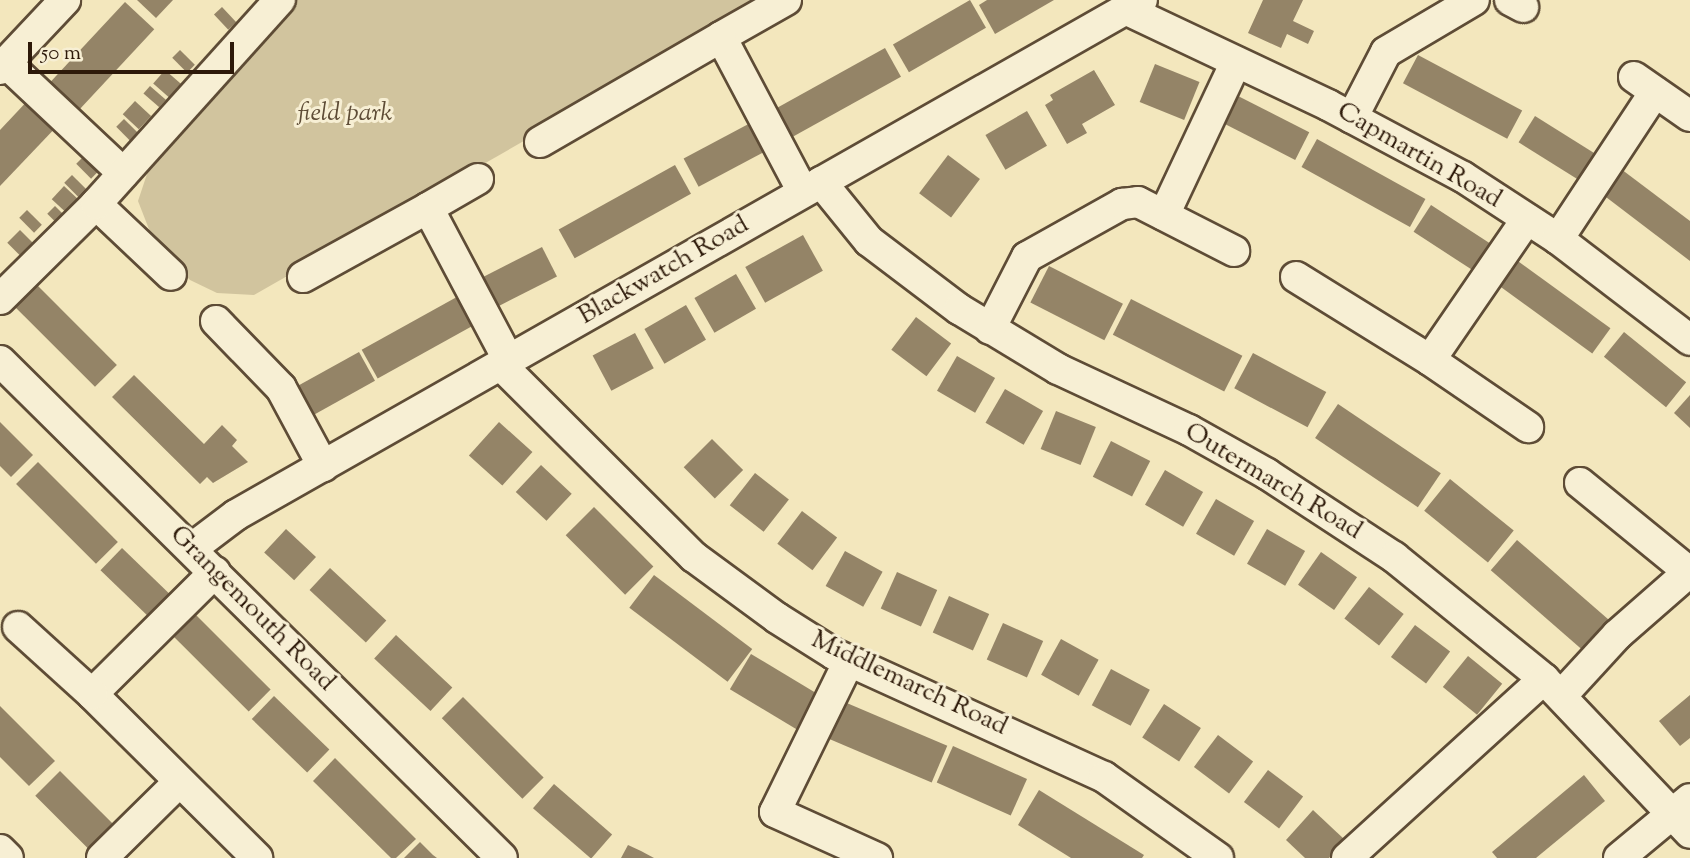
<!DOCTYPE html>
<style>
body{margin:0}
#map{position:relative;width:1690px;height:858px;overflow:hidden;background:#f3e7bd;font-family:"Sorts Mill Goudy",serif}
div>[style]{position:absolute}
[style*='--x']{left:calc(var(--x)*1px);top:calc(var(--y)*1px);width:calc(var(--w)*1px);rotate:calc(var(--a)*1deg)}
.green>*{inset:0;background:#d1c49e}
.building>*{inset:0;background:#948467;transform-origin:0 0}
.roads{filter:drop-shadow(2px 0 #5e4c36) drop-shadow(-2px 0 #5e4c36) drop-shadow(0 2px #5e4c36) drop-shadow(0 -2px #5e4c36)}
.minor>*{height:30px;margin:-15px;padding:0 15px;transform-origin:15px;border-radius:15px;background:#f7efd4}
span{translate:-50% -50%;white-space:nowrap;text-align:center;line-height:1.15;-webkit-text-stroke:6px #f7efd4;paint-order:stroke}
.park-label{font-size:26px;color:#5e4c36;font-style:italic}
.street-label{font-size:26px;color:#2d1909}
.scale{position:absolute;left:28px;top:42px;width:206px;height:32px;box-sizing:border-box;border:4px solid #2d1909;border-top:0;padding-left:9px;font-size:21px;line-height:24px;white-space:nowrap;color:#2d1909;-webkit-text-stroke:5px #f7efd4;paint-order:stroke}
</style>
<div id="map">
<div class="green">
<i style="clip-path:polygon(293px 0,771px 0,254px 295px,217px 293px,190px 280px,154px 242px,138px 201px,156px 147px)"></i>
</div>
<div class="building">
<i style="clip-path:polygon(137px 0,173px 0,156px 18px)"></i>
<i style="left:970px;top:0;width:32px;height:89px;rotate:60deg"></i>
<i style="clip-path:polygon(987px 0,1054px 0,995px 34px,979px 5px)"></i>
<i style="clip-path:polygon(1263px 0,1303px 0,1293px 21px,1314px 31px,1308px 44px,1287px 34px,1281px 48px,1248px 33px)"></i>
<i style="left:125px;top:2px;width:40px;height:123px;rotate:43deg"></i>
<i style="left:222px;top:7px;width:21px;height:11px;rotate:47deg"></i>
<i style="left:885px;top:48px;width:33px;height:132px;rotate:61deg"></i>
<i style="left:180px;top:50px;width:21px;height:11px;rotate:45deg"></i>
<i style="left:1418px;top:55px;width:118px;height:32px;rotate:28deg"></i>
<i style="left:1155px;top:64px;width:48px;height:41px;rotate:22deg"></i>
<i style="left:165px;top:70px;width:23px;height:18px;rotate:41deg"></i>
<i style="clip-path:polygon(1094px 70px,1115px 105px,1082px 124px,1087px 133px,1067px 144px,1045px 105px,1053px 100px,1050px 95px)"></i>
<i style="left:150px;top:86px;width:21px;height:10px;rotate:41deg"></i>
<i style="clip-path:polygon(32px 96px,60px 123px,0 186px,0 130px)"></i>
<i style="left:1238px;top:96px;width:80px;height:31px;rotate:27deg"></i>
<i style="left:135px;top:101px;width:22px;height:18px;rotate:43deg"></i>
<i style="left:1027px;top:111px;width:40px;height:48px;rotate:60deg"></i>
<i style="left:1535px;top:116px;width:80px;height:31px;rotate:32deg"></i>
<i style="left:124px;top:119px;width:21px;height:11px;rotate:45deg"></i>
<i style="left:756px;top:120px;width:32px;height:82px;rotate:62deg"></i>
<i style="left:1317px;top:139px;width:124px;height:32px;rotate:29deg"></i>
<i style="left:948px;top:155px;width:40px;height:48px;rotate:37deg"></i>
<i style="left:84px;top:156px;width:21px;height:11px;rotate:45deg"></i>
<i style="left:675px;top:165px;width:33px;height:133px;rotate:61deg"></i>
<i style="clip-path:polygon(1621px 169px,1690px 221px,1690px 261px,1602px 194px)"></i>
<i style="left:72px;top:175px;width:21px;height:11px;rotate:45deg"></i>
<i style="left:64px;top:186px;width:23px;height:18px;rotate:43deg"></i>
<i style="left:1431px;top:205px;width:77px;height:32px;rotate:33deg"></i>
<i style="left:55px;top:206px;width:16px;height:11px;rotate:45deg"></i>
<i style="left:27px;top:210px;width:21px;height:11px;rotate:45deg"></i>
<i style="left:20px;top:230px;width:23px;height:18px;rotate:45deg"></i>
<i style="left:803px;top:235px;width:41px;height:66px;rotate:61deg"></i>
<i style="left:542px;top:247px;width:33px;height:76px;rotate:63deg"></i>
<i style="left:1515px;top:259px;width:118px;height:31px;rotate:36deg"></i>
<i style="left:1049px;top:266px;width:83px;height:41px;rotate:27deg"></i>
<i style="left:736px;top:274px;width:40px;height:48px;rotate:60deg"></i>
<i style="left:37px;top:285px;width:113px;height:31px;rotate:45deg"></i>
<i style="left:464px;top:293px;width:33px;height:117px;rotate:61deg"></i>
<i style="left:1131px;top:299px;width:125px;height:40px;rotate:27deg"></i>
<i style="left:686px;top:305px;width:40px;height:48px;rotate:60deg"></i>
<i style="left:916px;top:317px;width:44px;height:41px;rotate:37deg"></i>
<i style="left:1624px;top:332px;width:80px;height:32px;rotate:39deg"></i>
<i style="left:635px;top:333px;width:40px;height:48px;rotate:62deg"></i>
<i style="left:359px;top:352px;width:33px;height:78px;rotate:61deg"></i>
<i style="left:1253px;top:353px;width:83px;height:40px;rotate:28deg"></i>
<i style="left:957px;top:356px;width:44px;height:40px;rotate:30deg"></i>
<i style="clip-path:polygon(134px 375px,204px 444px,222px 425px,237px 440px,232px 446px,248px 462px,213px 483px,207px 477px,200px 484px,112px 397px)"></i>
<i style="left:1005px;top:389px;width:44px;height:39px;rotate:30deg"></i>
<i style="clip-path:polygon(1690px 395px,1690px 428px,1674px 413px)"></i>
<i style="left:1338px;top:404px;width:124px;height:41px;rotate:34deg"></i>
<i style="left:1056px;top:411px;width:43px;height:41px;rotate:22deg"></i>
<i style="clip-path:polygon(0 422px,33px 455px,11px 477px,0 466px)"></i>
<i style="left:499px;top:422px;width:45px;height:45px;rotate:42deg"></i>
<i style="left:712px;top:439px;width:44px;height:40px;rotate:45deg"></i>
<i style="left:1111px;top:441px;width:44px;height:40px;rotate:27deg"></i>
<i style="left:38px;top:462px;width:113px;height:31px;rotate:45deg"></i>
<i style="left:541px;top:465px;width:42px;height:37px;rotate:43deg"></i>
<i style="left:1165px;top:470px;width:44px;height:40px;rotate:30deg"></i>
<i style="left:755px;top:473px;width:43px;height:41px;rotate:38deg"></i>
<i style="left:1450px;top:479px;width:82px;height:41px;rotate:39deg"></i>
<i style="left:1216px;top:499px;width:44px;height:40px;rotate:30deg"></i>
<i style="left:594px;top:507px;width:84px;height:40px;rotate:45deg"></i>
<i style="left:802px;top:511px;width:44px;height:41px;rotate:37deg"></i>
<i style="left:286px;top:529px;width:41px;height:32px;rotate:43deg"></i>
<i style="left:1267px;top:529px;width:44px;height:40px;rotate:30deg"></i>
<i style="left:1517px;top:540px;width:125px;height:40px;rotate:41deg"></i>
<i style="left:122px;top:548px;width:76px;height:31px;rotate:44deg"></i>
<i style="left:845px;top:551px;width:43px;height:40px;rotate:29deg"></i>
<i style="left:1321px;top:552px;width:44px;height:40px;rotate:35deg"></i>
<i style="left:330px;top:568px;width:77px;height:30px;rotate:43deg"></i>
<i style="left:897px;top:572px;width:44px;height:40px;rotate:24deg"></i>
<i style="left:654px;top:575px;width:123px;height:41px;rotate:37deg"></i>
<i style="left:1369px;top:587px;width:44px;height:40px;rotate:38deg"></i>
<i style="left:949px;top:596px;width:44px;height:40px;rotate:24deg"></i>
<i style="left:190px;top:609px;width:114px;height:31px;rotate:45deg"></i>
<i style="left:1003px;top:623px;width:44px;height:40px;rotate:24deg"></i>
<i style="left:1415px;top:625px;width:44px;height:40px;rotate:37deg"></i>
<i style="left:396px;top:635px;width:77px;height:32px;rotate:43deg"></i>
<i style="left:1061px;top:639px;width:43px;height:41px;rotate:29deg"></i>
<i style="left:751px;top:654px;width:84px;height:41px;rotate:31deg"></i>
<i style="left:1468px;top:656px;width:44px;height:40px;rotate:39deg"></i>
<i style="left:1111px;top:669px;width:44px;height:41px;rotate:28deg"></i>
<i style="clip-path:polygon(1690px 695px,1690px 738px,1680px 746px,1659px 721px)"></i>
<i style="left:274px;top:696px;width:77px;height:32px;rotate:44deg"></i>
<i style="left:463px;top:697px;width:114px;height:30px;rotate:45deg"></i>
<i style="left:835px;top:698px;width:122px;height:40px;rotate:23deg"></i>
<i style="left:1164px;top:704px;width:44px;height:40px;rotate:33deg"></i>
<i style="clip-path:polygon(0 706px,55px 761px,29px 786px,0 757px)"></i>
<i style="left:1218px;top:735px;width:44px;height:40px;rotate:37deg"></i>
<i style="left:953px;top:746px;width:81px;height:40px;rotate:24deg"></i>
<i style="clip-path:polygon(335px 758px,416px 839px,396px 858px,391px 858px,313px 781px)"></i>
<i style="left:1268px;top:770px;width:44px;height:40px;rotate:37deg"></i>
<i style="left:60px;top:771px;width:86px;height:35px;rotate:45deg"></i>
<i style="clip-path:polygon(1584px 775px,1605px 801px,1536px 858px,1497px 858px,1492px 852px)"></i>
<i style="left:554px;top:784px;width:77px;height:32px;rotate:41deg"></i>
<i style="clip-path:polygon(1039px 790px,1144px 855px,1142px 858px,1071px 858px,1018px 825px)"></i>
<i style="clip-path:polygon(1313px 810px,1345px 840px,1329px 858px,1305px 858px,1286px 840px)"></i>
<i style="clip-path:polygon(420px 842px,433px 855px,437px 858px,404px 858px)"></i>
<i style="clip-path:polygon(628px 845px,641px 851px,654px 858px,621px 858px)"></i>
</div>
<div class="roads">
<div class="minor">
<i style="--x:786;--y:0;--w:75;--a:150.4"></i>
<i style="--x:721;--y:37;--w:175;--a:62.1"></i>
<i style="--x:1510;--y:0;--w:15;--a:28"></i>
<i style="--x:1125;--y:9;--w:225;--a:25.3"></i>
<i style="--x:1328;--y:105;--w:153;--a:28.1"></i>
<i style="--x:1463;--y:177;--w:113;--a:33.1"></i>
<i style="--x:1558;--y:239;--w:166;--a:37.4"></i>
<i style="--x:6;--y:63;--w:161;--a:43.2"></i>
<i style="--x:0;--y:69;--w:95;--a:-46.7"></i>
<i style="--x:1634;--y:77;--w:68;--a:34.9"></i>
<i style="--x:1352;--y:118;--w:74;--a:-62.7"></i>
<i style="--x:1386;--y:52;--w:102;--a:-30.6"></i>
<i style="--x:540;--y:142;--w:209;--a:-30.1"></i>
<i style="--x:478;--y:179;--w:58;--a:149.9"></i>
<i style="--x:428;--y:208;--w:173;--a:62.1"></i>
<i style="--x:821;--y:182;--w:76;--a:50.9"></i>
<i style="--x:869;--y:241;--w:113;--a:37.1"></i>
<i style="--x:959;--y:309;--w:116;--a:31.2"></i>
<i style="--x:1058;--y:369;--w:145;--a:25"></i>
<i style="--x:1189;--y:430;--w:90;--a:29.4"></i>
<i style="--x:1267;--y:474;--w:152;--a:33.2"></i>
<i style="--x:1394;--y:557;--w:193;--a:39.1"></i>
<i style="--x:1544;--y:679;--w:212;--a:46.5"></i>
<i style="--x:96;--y:204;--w:103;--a:43.4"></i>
<i style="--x:1164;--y:215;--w:169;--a:-64.8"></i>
<i style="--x:1558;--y:239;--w:176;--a:-56.6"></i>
<i style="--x:303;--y:277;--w:143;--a:-28.9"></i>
<i style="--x:1296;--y:277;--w:158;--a:31.8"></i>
<i style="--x:1430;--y:360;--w:171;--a:-55.5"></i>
<i style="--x:0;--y:299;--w:135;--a:-44.7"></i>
<i style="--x:96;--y:204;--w:275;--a:-48"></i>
<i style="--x:216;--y:321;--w:93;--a:45.9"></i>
<i style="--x:281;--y:388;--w:89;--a:61.7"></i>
<i style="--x:990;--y:329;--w:81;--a:-62.8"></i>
<i style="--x:1027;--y:257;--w:109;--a:-29.2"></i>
<i style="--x:1122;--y:204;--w:16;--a:-7"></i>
<i style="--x:1138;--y:202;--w:108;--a:27"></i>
<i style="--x:1430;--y:360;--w:119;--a:34.4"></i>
<i style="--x:0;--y:361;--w:706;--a:44.71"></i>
<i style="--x:501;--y:365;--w:272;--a:44.9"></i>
<i style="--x:694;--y:557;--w:103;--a:36.3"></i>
<i style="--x:777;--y:618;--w:67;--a:32.3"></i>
<i style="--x:834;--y:654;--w:297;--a:24.5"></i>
<i style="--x:1104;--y:777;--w:140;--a:35.4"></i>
<i style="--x:1580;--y:483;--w:141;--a:39.2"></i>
<i style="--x:191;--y:549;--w:56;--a:-37.1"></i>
<i style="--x:236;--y:515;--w:1042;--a:-29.62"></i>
<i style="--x:215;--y:572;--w:173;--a:135.2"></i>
<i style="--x:92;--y:694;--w:233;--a:44.8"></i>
<i style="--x:18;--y:627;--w:100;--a:42.2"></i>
<i style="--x:849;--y:661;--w:168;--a:116.1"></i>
<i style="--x:775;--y:812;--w:112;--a:24.3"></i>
<i style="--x:1561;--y:696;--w:83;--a:-47.4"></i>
<i style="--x:1617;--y:635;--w:97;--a:-41.2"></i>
<i style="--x:0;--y:850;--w:11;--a:45"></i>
<i style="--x:102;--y:858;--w:108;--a:-44.6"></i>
<i style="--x:1347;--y:858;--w:266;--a:-42.3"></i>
<i style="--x:1619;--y:858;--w:92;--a:-39.7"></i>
</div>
</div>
<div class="park-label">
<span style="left:345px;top:114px">field park</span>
</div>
<div class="street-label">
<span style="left:1419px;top:156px;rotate:30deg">Capmartin Road</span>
<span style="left:664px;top:271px;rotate:-30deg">Blackwatch Road</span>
<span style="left:1273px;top:482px;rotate:31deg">Outermarch Road</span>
<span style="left:252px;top:609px;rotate:45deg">Grangemouth Road</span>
<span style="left:909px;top:684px;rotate:25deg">Middlemarch Road</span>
</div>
<div class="scale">50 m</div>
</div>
